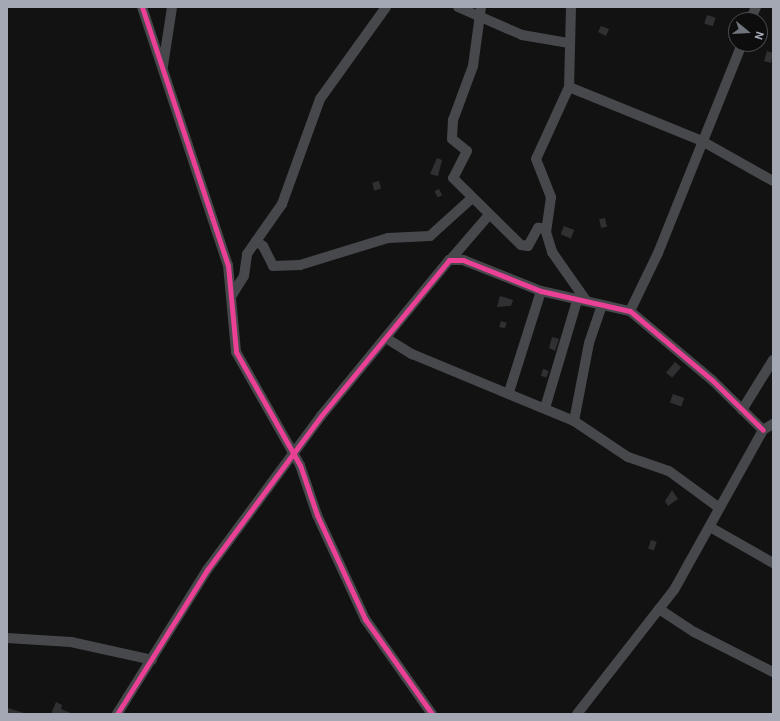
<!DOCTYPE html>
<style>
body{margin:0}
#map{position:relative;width:780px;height:721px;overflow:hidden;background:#121213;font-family:Roboto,sans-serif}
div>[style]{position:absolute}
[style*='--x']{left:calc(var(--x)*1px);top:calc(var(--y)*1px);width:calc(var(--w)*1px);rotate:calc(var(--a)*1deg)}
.building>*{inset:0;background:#303032;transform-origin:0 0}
.minor>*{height:10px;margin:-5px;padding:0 5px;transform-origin:5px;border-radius:5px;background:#47484b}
.cycleway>*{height:5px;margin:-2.5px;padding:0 2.5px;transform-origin:2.5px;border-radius:2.5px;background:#ea4096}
span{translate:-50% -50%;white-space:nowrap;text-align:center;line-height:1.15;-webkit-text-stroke:4px #0d0d0e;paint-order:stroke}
.frame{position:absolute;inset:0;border:8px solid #a3a8b4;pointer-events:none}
.north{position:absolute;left:728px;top:12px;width:40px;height:40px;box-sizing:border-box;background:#0d0d0e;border:1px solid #494b50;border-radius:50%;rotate:108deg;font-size:11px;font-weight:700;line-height:16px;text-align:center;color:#a3a8b4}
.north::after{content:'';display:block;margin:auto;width:14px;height:18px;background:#70747c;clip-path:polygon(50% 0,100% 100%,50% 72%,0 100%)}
</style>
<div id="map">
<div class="building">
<i style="left:707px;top:15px;width:9px;height:9px;rotate:18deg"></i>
<i style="clip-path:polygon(601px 26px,609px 29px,606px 36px,598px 32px)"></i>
<i style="clip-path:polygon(767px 51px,773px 53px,771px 63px,764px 61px)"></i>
<i style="clip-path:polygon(437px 158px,442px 160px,438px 176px,430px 174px)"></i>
<i style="left:379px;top:181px;width:8px;height:7px;rotate:76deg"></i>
<i style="left:439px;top:189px;width:7px;height:5px;rotate:63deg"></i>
<i style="left:605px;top:218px;width:9px;height:6px;rotate:77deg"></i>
<i style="left:564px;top:226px;width:11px;height:9px;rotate:22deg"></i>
<i style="clip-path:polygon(500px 296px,513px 300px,511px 306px,497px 307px)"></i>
<i style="left:501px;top:321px;width:6px;height:6px;rotate:18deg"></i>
<i style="clip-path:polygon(552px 337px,559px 339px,555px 351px,549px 348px)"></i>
<i style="left:675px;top:362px;width:8px;height:14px;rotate:40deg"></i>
<i style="left:543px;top:369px;width:6px;height:7px;rotate:18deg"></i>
<i style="left:673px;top:394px;width:12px;height:9px;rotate:20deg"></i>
<i style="clip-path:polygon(672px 490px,678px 499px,668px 506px,665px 501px)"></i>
<i style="left:651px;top:540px;width:6px;height:9px;rotate:18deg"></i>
<i style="clip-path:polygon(56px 702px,62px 705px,61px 709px,73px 714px,51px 714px)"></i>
<i style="clip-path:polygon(8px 708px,24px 713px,24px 714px,7px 714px)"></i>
</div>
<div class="minor">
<i style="--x:142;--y:7;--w:272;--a:71.6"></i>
<i style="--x:228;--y:265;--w:87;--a:84.7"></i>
<i style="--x:236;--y:352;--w:130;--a:60.5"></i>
<i style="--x:300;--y:465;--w:53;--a:71.2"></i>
<i style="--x:317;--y:515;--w:115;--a:65.2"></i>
<i style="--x:365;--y:619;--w:116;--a:54.8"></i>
<i style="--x:458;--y:7;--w:70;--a:23.6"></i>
<i style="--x:522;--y:35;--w:48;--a:9.7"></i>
<i style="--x:481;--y:7;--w:60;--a:97.7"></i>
<i style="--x:473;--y:66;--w:58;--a:110.3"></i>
<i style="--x:453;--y:120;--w:19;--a:93"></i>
<i style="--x:452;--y:139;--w:19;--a:39"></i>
<i style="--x:467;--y:151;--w:30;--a:117"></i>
<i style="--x:453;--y:178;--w:95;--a:44.6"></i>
<i style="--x:521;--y:245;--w:7;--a:8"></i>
<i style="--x:528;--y:246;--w:21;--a:-61"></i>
<i style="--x:538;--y:228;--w:8;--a:0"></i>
<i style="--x:571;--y:7;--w:80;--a:91.4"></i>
<i style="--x:569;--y:87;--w:144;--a:22.1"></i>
<i style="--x:702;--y:141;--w:81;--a:29.4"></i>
<i style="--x:750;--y:20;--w:14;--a:-65"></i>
<i style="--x:163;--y:66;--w:60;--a:-81.3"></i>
<i style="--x:569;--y:87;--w:79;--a:114.6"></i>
<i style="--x:536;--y:159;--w:41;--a:68.5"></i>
<i style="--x:551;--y:197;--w:35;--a:98"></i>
<i style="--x:546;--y:232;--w:21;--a:73"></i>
<i style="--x:552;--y:252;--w:57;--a:54.9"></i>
<i style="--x:256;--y:241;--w:9;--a:36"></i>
<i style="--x:263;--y:246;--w:22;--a:63"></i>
<i style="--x:273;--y:266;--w:27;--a:-2"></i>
<i style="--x:300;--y:265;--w:92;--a:-17.1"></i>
<i style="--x:388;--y:238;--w:42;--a:-2.7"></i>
<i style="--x:430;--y:236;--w:57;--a:-42.1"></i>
<i style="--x:451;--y:259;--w:58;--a:-49.2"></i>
<i style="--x:232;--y:295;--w:22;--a:-58"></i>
<i style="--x:244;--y:276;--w:22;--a:-82"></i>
<i style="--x:247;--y:254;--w:61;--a:-55"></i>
<i style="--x:282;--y:204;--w:112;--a:-70.1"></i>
<i style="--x:320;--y:99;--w:113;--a:-54.3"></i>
<i style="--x:630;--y:311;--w:64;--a:-64.2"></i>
<i style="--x:658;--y:253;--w:225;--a:-68.1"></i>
<i style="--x:386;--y:338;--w:31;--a:32"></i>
<i style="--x:412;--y:354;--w:175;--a:22.5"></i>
<i style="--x:574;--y:421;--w:65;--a:33.7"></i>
<i style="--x:628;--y:457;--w:43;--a:18.9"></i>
<i style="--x:669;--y:471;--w:61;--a:36.3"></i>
<i style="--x:509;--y:392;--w:106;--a:-72.4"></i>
<i style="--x:545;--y:408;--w:116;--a:-73.4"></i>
<i style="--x:742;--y:410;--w:59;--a:-58.2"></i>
<i style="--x:574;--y:421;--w:79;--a:-79.1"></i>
<i style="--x:589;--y:343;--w:40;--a:-71.1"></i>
<i style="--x:710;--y:527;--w:73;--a:29.7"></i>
<i style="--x:659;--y:609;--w:42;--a:33.3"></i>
<i style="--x:694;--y:632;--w:89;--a:26.9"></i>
<i style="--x:7;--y:638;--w:64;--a:3.6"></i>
<i style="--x:71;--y:642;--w:83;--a:12.5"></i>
<i style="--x:117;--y:714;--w:170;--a:-58"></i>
<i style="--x:207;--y:570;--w:192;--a:-53.5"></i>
<i style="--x:321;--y:416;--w:202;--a:-50.6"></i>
<i style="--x:449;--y:260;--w:14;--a:0"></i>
<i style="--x:463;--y:260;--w:84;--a:21.7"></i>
<i style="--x:541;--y:291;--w:91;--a:12.7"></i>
<i style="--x:630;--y:311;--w:107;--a:40.1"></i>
<i style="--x:712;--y:380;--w:71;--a:44.4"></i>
<i style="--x:577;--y:714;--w:157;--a:-52"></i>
<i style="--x:674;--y:590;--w:183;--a:-60.9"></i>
<i style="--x:763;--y:430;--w:12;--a:-31"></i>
</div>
<div class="cycleway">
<i style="--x:142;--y:7;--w:272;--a:71.6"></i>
<i style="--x:228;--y:265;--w:87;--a:84.7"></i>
<i style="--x:236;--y:352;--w:130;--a:60.5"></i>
<i style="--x:300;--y:465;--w:53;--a:71.2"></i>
<i style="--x:317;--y:515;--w:115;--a:65.2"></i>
<i style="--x:365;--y:619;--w:116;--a:54.8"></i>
<i style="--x:117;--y:714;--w:170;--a:-58"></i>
<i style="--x:207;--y:570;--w:192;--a:-53.5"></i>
<i style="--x:321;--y:416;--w:202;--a:-50.6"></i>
<i style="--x:449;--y:260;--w:14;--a:0"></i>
<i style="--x:463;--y:260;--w:84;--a:21.7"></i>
<i style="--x:541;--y:291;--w:91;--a:12.7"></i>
<i style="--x:630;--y:311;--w:107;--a:40.1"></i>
<i style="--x:712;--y:380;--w:71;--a:44.4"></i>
</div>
<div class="frame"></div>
<div class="north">N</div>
</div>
